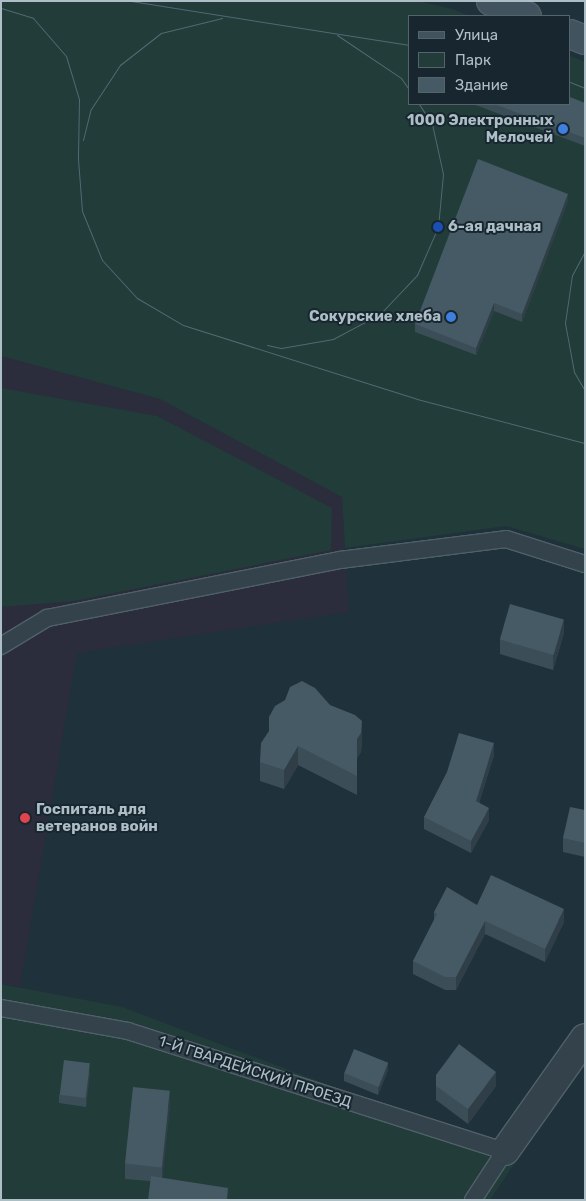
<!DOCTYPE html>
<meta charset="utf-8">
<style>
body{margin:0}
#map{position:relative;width:586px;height:1201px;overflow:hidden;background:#1f313b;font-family:Rubik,sans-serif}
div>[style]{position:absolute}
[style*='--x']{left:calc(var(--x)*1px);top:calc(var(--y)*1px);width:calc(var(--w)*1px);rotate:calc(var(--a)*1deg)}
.medical>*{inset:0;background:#2b2d3c}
.green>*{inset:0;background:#213c39}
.roads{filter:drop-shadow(1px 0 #506069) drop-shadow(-1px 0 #506069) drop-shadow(0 1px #506069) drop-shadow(0 -1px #506069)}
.lane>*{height:16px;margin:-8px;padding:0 8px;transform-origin:8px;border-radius:8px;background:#33424b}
.street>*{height:28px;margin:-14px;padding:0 14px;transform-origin:14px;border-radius:14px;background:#33424b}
.secondary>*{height:28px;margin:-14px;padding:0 14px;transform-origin:14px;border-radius:14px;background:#41535e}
.tram>*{height:1px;margin:-0.5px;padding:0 0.5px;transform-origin:0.5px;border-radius:0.5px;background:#546873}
.wall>*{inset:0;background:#3b4d57}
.shaded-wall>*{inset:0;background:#303f47}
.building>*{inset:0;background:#455a65;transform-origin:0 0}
.dots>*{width:14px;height:14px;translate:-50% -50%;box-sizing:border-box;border:2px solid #18272f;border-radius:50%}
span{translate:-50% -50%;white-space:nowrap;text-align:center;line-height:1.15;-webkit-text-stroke:4px #18272f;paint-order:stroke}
.poi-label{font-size:15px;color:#adbec7;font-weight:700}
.right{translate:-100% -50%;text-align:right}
.left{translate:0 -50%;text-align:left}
.street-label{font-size:15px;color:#adbec7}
.frame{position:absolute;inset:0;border:2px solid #adbec7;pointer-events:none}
.legend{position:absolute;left:408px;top:15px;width:162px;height:90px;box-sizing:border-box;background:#18272f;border:1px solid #54636c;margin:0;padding:6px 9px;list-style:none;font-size:15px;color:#adbec7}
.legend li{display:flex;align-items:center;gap:10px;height:25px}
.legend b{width:25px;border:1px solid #54636c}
</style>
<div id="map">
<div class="medical">
<i style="clip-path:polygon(1px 356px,160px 399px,342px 497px,349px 612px,77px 653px,20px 987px,1px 984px)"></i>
</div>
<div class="green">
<i style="clip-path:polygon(1px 1px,418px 1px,452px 9px,470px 16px,410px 16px,410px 104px,570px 104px,570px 56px,585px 62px,585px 549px,506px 526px,345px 548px,342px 497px,160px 399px,1px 356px)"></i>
<i style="clip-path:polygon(1px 388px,157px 416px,332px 508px,331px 550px,74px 601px,1px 607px)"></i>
<i style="clip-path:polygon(1px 984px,122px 1007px,519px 1157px,490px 1200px,1px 1200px)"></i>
</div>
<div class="roads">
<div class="lane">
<i style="--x:1;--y:646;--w:54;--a:-31.3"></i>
<i style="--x:47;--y:618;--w:299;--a:-11.2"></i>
<i style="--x:340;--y:560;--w:167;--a:-7.2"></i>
<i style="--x:506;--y:539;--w:83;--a:17.6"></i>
<i style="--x:1;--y:1008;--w:129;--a:10.3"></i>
<i style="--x:128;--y:1031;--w:396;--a:17.7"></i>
<i style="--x:505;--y:1151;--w:59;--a:123.1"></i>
</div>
<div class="street">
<i style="--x:505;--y:1151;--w:138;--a:-54.7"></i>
</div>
<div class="secondary">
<i style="--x:491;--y:1;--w:39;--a:23"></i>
<i style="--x:570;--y:34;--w:16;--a:22"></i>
</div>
</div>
<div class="tram">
<i style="--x:131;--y:1;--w:282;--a:9"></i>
<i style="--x:1;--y:8;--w:34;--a:17"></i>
<i style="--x:33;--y:18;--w:50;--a:49"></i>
<i style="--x:66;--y:56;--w:45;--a:73.2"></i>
<i style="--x:79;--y:99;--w:60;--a:91"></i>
<i style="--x:78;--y:159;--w:52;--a:85.6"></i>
<i style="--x:82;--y:211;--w:53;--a:67.8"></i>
<i style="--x:102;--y:260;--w:52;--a:47.4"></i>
<i style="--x:137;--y:298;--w:53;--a:30.4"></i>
<i style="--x:183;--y:325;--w:245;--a:17.5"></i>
<i style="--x:417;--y:399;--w:174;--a:14.7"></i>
<i style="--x:337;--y:35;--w:77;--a:33.9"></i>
<i style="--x:401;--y:78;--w:16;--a:55"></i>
<i style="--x:570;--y:82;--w:16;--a:22"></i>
<i style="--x:83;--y:140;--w:32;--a:-76"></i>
<i style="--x:91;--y:109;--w:53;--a:-56.6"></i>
<i style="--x:120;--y:65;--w:52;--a:-38"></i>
<i style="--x:161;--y:33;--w:63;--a:-13.8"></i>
<i style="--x:585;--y:251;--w:27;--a:118"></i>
<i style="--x:572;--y:275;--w:49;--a:98.3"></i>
<i style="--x:565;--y:323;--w:50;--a:79.6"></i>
<i style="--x:574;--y:372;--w:22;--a:60"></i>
<i style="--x:267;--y:345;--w:14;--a:12"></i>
<i style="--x:281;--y:348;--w:53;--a:-9.8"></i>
<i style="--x:333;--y:339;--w:53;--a:-28"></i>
<i style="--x:380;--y:314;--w:54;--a:-46.5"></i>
<i style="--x:417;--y:275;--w:52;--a:-66.4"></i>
<i style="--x:438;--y:227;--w:53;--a:-84.6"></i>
<i style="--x:443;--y:174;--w:51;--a:-102.4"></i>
<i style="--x:432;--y:124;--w:24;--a:-123"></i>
</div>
<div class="wall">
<i style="clip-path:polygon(585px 103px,585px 146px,473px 104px,570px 104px)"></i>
<i style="clip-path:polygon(568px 201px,522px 322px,494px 311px,476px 355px,415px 332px,415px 324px)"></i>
<i style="clip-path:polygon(564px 633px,553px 670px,500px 654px,500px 640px)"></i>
<i style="clip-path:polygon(269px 732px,362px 740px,361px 752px,357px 758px,357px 795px,298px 765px,284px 789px,260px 781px,260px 762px)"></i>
<i style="clip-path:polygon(494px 755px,479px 803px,489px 820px,471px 853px,424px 829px,424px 817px)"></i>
<i style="clip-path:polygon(585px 810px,585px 857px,563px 852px,563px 838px)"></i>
<i style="clip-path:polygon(477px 905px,564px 922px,545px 962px,485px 934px,456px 990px,445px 990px,413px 974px,413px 961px,434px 920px,434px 912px)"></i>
<i style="clip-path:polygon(388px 1070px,378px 1095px,344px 1081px,344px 1073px)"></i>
<i style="clip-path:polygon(90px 1071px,86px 1107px,59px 1103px,59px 1095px)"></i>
<i style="clip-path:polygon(436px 1075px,496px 1086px,468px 1124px,436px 1100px)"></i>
<i style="clip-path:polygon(170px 1106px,162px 1178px,228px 1200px,150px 1181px,125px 1179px,125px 1164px)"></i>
</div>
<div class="shaded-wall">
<i style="clip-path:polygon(568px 194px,568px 201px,522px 322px,522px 314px)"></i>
<i style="clip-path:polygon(494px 303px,494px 311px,476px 355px,476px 348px)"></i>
<i style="clip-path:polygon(564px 619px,564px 633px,553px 670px,553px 655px)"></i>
<i style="clip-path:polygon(362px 721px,362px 740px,361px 752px,357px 758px,357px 739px)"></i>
<i style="clip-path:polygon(494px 743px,494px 755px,476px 813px,476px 801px)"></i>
<i style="clip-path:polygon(298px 746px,298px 765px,284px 789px,284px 770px)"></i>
<i style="clip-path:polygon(489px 808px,489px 820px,471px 853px,471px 841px)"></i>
<i style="clip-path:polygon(564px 909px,564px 922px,545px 962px,545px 949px)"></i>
<i style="clip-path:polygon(485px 921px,485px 934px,456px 990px,456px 977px)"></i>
<i style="clip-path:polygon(90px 1063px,90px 1071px,86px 1107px,86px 1099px)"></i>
<i style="clip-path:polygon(388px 1063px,388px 1070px,378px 1095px,378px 1087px)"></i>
<i style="clip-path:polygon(496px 1072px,496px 1086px,468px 1124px,468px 1109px)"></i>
<i style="clip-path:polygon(170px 1091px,170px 1106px,162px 1183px,162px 1168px)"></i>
</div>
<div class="building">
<i style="clip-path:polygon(570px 97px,585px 103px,585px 138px,494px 104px,570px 104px)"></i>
<i style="clip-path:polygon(478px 159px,568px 194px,522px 314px,494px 303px,476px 348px,415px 324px)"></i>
<i style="left:510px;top:604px;width:56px;height:37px;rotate:16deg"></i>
<i style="clip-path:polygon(302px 681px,315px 688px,330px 705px,355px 715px,362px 721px,361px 733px,357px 739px,357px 776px,298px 746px,284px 770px,260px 762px,261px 743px,269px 731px,269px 717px,275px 706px,285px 700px,290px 687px)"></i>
<i style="clip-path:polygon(459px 733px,494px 743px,476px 801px,489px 808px,471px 841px,424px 817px,447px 772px)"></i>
<i style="clip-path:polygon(570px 807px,585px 810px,585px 843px,563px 838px)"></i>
<i style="clip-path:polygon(491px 875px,564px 909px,545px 949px,485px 921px,456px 977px,445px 977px,413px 961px,437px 914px,434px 912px,447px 887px,477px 905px)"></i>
<i style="clip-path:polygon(459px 1044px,496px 1072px,468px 1109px,436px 1086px,436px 1075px)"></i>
<i style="left:354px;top:1049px;width:37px;height:26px;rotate:22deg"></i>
<i style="left:64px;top:1060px;width:26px;height:35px;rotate:7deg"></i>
<i style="left:133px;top:1087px;width:37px;height:77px;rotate:6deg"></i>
<i style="clip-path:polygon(151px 1176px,228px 1188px,227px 1200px,148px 1200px)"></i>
</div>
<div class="dots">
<i style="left:563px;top:129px;background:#3f7fe0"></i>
<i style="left:438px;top:227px;background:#1a4fb4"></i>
<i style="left:451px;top:317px;background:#3f7fe0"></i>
<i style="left:25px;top:818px;background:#e0444e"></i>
</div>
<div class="poi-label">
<span class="right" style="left:553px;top:129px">1000 Электронных<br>Мелочей</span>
<span class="left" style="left:448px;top:227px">6-ая дачная</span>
<span class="right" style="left:441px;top:317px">Сокурские хлеба</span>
<span class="left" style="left:36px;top:818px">Госпиталь для<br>ветеранов войн</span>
</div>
<div class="street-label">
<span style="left:255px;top:1072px;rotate:18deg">1-Й ГВАРДЕЙСКИЙ ПРОЕЗД</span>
</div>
<div class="frame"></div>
<ul class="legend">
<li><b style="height:6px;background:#41535e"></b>Улица</li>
<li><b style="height:14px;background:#213c39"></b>Парк</li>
<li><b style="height:14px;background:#455a65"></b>Здание</li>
</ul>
</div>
